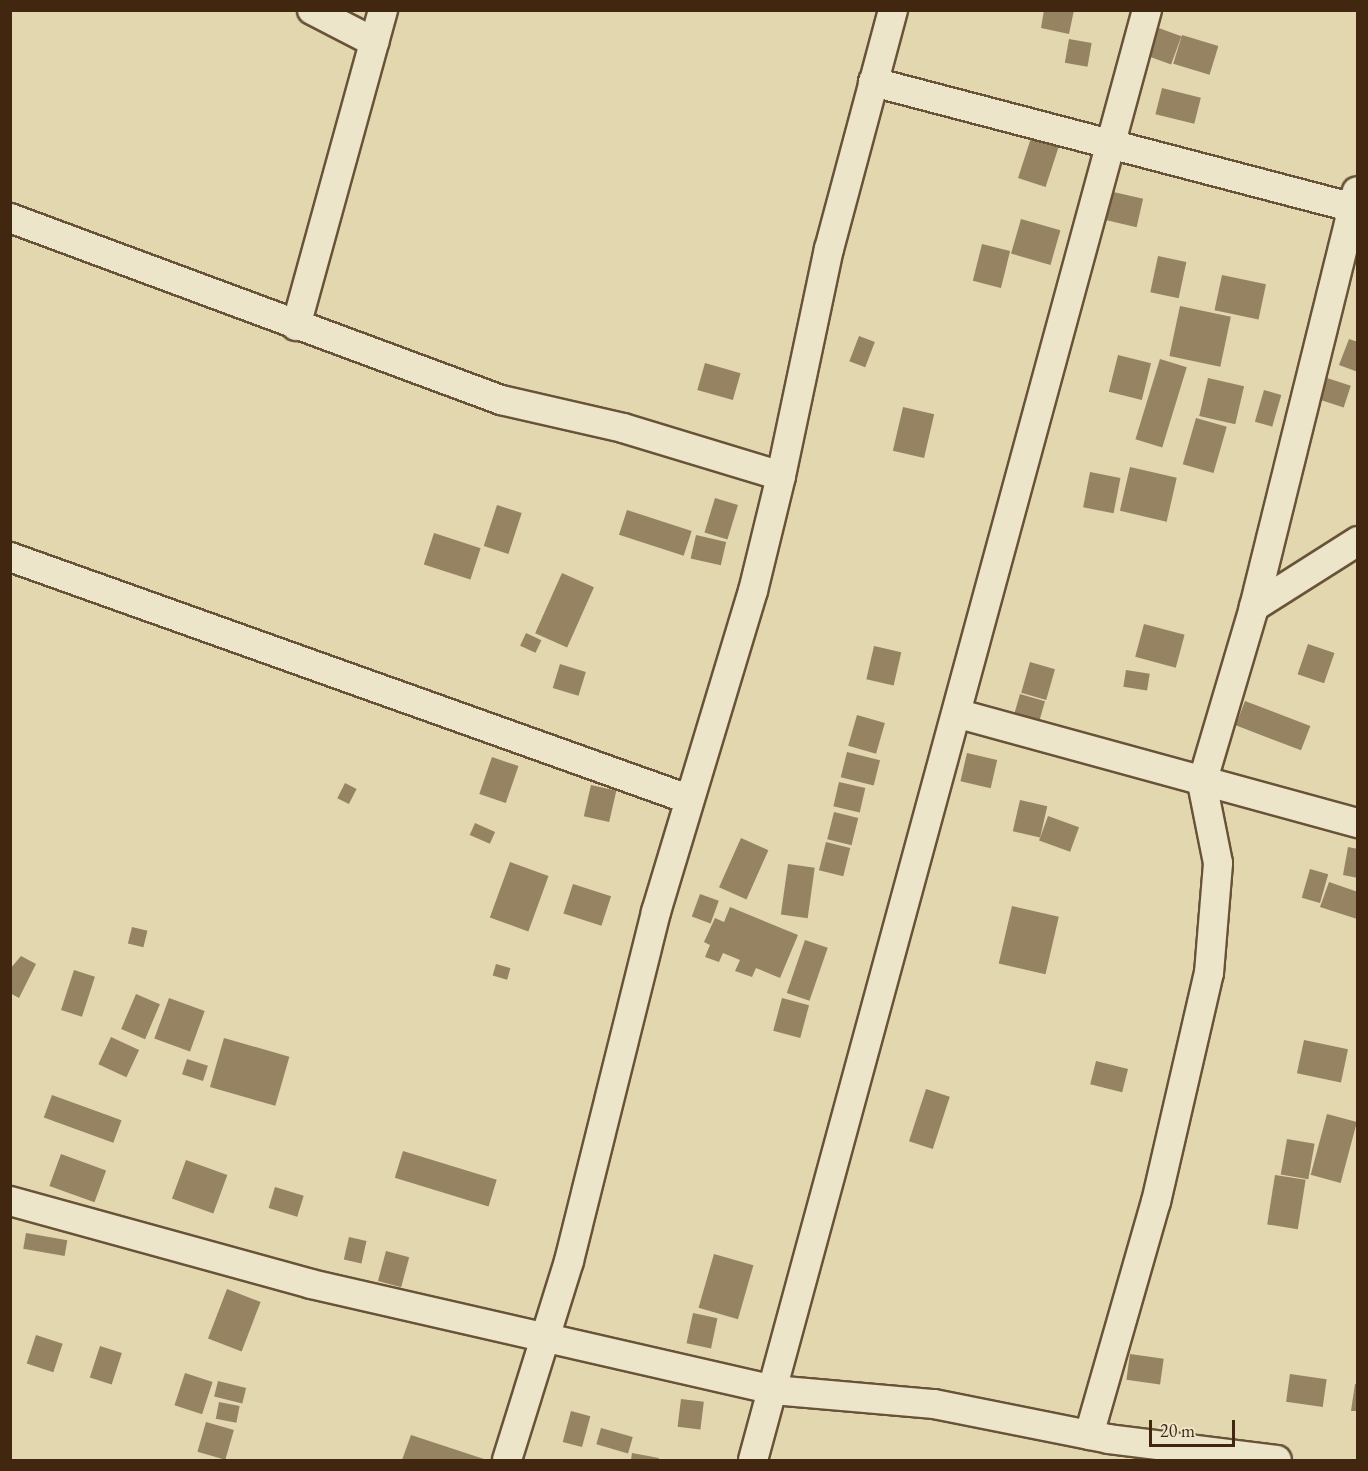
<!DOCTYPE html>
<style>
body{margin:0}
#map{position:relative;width:1368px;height:1471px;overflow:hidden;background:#e2d7ae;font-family:"EB Garamond",serif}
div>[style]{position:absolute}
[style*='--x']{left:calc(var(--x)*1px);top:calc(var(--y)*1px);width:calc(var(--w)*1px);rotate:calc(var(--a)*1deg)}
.building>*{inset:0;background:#958362;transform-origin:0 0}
.roads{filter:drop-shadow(2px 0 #695338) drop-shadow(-2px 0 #695338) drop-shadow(0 2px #695338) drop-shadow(0 -2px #695338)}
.street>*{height:28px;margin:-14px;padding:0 14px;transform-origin:14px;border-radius:14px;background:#ece5ca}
span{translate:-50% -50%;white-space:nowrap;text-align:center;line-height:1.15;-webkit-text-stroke:4.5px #ece5ca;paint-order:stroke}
.frame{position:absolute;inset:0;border:12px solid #412710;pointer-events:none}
.scale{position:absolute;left:1149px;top:1420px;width:86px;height:27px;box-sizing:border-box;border:3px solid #412710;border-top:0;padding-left:8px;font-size:18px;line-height:21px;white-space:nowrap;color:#412710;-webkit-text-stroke:4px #ece5ca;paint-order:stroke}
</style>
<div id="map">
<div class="building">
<i style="clip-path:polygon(1044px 10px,1074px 10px,1069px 34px,1041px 28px)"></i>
<i style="left:1156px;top:27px;width:27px;height:30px;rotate:20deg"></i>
<i style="left:1182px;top:35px;width:38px;height:30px;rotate:17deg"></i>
<i style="left:1069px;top:39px;width:23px;height:24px;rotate:10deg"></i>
<i style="left:1162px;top:88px;width:40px;height:27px;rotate:14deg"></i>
<i style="left:1031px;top:138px;width:29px;height:42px;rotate:18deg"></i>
<i style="left:1109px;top:191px;width:35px;height:29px;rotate:13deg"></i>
<i style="left:1021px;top:219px;width:41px;height:36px;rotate:16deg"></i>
<i style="left:982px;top:244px;width:29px;height:38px;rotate:14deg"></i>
<i style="left:1158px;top:256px;width:29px;height:37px;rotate:12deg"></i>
<i style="left:1222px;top:275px;width:45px;height:36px;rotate:12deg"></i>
<i style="left:1180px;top:306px;width:52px;height:51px;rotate:12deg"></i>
<i style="left:859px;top:336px;width:17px;height:27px;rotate:21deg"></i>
<i style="clip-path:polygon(1349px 339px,1358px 342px,1358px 372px,1339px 365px)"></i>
<i style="left:1118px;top:355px;width:34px;height:38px;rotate:14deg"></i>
<i style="left:1160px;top:359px;width:28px;height:84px;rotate:17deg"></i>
<i style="left:705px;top:363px;width:37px;height:28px;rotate:16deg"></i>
<i style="left:1208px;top:378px;width:37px;height:39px;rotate:13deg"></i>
<i style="left:1327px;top:378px;width:25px;height:23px;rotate:18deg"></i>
<i style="left:1264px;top:390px;width:18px;height:33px;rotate:16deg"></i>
<i style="left:903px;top:407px;width:32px;height:45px;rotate:13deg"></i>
<i style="left:1196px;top:418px;width:32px;height:48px;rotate:16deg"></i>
<i style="left:1130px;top:467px;width:48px;height:45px;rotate:13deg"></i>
<i style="left:1090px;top:472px;width:31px;height:36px;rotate:11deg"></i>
<i style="left:715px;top:498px;width:24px;height:36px;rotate:17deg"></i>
<i style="left:497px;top:505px;width:26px;height:43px;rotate:18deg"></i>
<i style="left:627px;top:510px;width:68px;height:26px;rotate:18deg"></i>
<i style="left:434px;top:533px;width:49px;height:33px;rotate:18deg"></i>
<i style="left:696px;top:535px;width:31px;height:24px;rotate:13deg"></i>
<i style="left:562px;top:573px;width:35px;height:66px;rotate:24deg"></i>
<i style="left:1144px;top:624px;width:42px;height:34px;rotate:15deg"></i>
<i style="left:526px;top:633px;width:17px;height:14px;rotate:25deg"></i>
<i style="left:1308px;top:644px;width:28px;height:32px;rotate:19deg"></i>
<i style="left:874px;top:646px;width:28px;height:34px;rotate:13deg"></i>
<i style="left:1030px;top:662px;width:26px;height:32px;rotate:16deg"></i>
<i style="left:560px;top:664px;width:27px;height:25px;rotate:17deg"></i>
<i style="left:1126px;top:670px;width:24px;height:17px;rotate:9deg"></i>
<i style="left:1020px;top:694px;width:26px;height:31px;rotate:16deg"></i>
<i style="left:1245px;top:701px;width:70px;height:26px;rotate:21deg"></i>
<i style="left:857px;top:715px;width:29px;height:32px;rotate:16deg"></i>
<i style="left:847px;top:752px;width:34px;height:26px;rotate:14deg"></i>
<i style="left:967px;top:753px;width:31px;height:29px;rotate:13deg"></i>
<i style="left:492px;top:757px;width:28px;height:39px;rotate:19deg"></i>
<i style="left:839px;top:782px;width:27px;height:25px;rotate:13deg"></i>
<i style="left:345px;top:783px;width:13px;height:17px;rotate:27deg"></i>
<i style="left:591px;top:785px;width:26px;height:32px;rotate:13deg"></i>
<i style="left:1020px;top:800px;width:28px;height:32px;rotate:13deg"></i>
<i style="left:834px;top:812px;width:25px;height:28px;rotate:14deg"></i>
<i style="left:1048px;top:816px;width:33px;height:26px;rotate:20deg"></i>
<i style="left:475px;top:823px;width:22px;height:13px;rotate:24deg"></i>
<i style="left:741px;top:838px;width:30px;height:54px;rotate:24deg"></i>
<i style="left:826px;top:842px;width:25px;height:29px;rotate:14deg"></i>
<i style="clip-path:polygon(1348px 847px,1358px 849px,1358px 878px,1343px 875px)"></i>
<i style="left:510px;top:862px;width:41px;height:59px;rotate:20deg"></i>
<i style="left:788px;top:864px;width:27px;height:51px;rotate:8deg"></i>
<i style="left:1310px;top:869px;width:19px;height:30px;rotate:16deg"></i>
<i style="clip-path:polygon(1329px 882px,1358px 892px,1357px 919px,1320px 907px)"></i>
<i style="left:573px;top:884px;width:40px;height:31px;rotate:18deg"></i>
<i style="left:700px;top:894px;width:20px;height:24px;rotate:20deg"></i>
<i style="left:1012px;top:906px;width:48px;height:59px;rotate:13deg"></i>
<i style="clip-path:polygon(730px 907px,798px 935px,780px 978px,756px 968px,752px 977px,735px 971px,740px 960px,723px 953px,719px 962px,705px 957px,710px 945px,704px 942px,715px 918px,724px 922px)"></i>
<i style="left:132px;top:927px;width:16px;height:17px;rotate:14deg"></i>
<i style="left:805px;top:940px;width:24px;height:56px;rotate:19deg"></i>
<i style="clip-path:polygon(21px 956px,36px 964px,19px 998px,10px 993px,10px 969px)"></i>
<i style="left:496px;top:964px;width:15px;height:12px;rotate:16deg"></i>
<i style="left:74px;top:970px;width:22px;height:42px;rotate:18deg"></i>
<i style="left:136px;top:994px;width:26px;height:38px;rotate:23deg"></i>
<i style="left:169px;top:998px;width:38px;height:43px;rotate:20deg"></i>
<i style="left:782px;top:998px;width:28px;height:34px;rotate:15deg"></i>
<i style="left:111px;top:1037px;width:31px;height:30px;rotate:25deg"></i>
<i style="left:224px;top:1038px;width:68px;height:51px;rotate:16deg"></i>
<i style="left:1304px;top:1040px;width:45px;height:34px;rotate:12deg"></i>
<i style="left:187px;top:1059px;width:22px;height:16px;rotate:18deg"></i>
<i style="left:1096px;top:1061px;width:33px;height:24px;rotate:14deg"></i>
<i style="left:926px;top:1089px;width:25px;height:55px;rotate:18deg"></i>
<i style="left:52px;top:1095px;width:74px;height:24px;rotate:20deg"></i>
<i style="left:1327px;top:1114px;width:31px;height:63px;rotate:15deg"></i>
<i style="left:1287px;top:1139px;width:28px;height:36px;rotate:10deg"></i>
<i style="left:403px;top:1151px;width:98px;height:28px;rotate:17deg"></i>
<i style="left:61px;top:1154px;width:48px;height:34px;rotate:20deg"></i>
<i style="left:186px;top:1160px;width:44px;height:41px;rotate:20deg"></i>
<i style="left:1275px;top:1175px;width:31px;height:50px;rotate:9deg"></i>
<i style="left:275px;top:1187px;width:30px;height:22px;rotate:17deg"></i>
<i style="left:26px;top:1233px;width:42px;height:16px;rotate:10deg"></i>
<i style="left:349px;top:1237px;width:18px;height:23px;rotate:13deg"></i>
<i style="left:386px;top:1251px;width:24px;height:31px;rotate:15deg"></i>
<i style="left:714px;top:1254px;width:41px;height:56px;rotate:16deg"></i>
<i style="left:227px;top:1289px;width:36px;height:53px;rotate:21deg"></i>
<i style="left:693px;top:1313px;width:25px;height:31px;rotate:12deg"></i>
<i style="left:36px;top:1335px;width:28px;height:30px;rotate:18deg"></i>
<i style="left:100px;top:1346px;width:23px;height:33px;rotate:18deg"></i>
<i style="left:1130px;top:1354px;width:34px;height:26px;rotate:8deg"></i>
<i style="left:185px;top:1373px;width:29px;height:34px;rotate:18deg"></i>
<i style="left:1290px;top:1374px;width:37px;height:28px;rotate:8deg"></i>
<i style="left:218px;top:1381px;width:29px;height:16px;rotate:14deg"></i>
<i style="clip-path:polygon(1355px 1384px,1358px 1384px,1358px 1411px,1351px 1411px)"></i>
<i style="left:681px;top:1399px;width:23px;height:28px;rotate:7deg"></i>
<i style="left:219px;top:1402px;width:21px;height:17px;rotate:11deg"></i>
<i style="left:571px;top:1411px;width:20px;height:32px;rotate:15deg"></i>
<i style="left:206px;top:1422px;width:29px;height:31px;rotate:16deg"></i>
<i style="left:601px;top:1428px;width:33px;height:17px;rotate:16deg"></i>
<i style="clip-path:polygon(411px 1435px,487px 1460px,402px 1460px)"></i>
<i style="clip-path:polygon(632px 1453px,659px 1458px,658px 1460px,631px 1460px)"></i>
</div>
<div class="roads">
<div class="street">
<i style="--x:312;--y:10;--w:70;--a:27.3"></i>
<i style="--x:873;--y:82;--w:501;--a:14.67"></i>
<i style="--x:10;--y:218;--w:524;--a:20.34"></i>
<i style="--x:501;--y:400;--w:125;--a:12.9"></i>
<i style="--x:623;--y:428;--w:165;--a:16.9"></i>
<i style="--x:781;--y:476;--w:232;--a:-78.1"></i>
<i style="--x:829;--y:249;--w:247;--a:-75"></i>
<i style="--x:296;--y:326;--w:328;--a:-74.6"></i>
<i style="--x:10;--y:557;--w:720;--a:19.64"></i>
<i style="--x:1254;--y:607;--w:428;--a:-76.1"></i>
<i style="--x:959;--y:714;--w:414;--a:15.3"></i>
<i style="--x:10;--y:1201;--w:312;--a:15.4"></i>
<i style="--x:311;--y:1284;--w:474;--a:12.9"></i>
<i style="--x:773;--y:1390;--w:162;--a:5"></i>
<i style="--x:934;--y:1404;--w:178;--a:11.3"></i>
<i style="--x:1109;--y:1439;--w:169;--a:7.1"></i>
<i style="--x:1089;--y:1435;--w:242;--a:-74"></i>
<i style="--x:1156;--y:1202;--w:235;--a:-77"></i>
<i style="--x:1209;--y:973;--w:110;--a:-85.3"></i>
<i style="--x:1218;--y:863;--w:82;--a:-101.3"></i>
<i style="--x:1202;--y:783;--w:184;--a:-73.5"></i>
<i style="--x:1254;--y:607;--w:123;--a:-32.4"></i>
<i style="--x:507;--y:1460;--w:208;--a:-72.7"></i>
<i style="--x:569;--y:1261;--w:360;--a:-76"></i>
<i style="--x:656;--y:912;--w:335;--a:-73.2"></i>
<i style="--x:753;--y:591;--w:118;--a:-76.3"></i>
<i style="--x:753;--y:1460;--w:1503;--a:-74.8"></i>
</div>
</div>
<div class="frame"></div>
<div class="scale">20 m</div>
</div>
